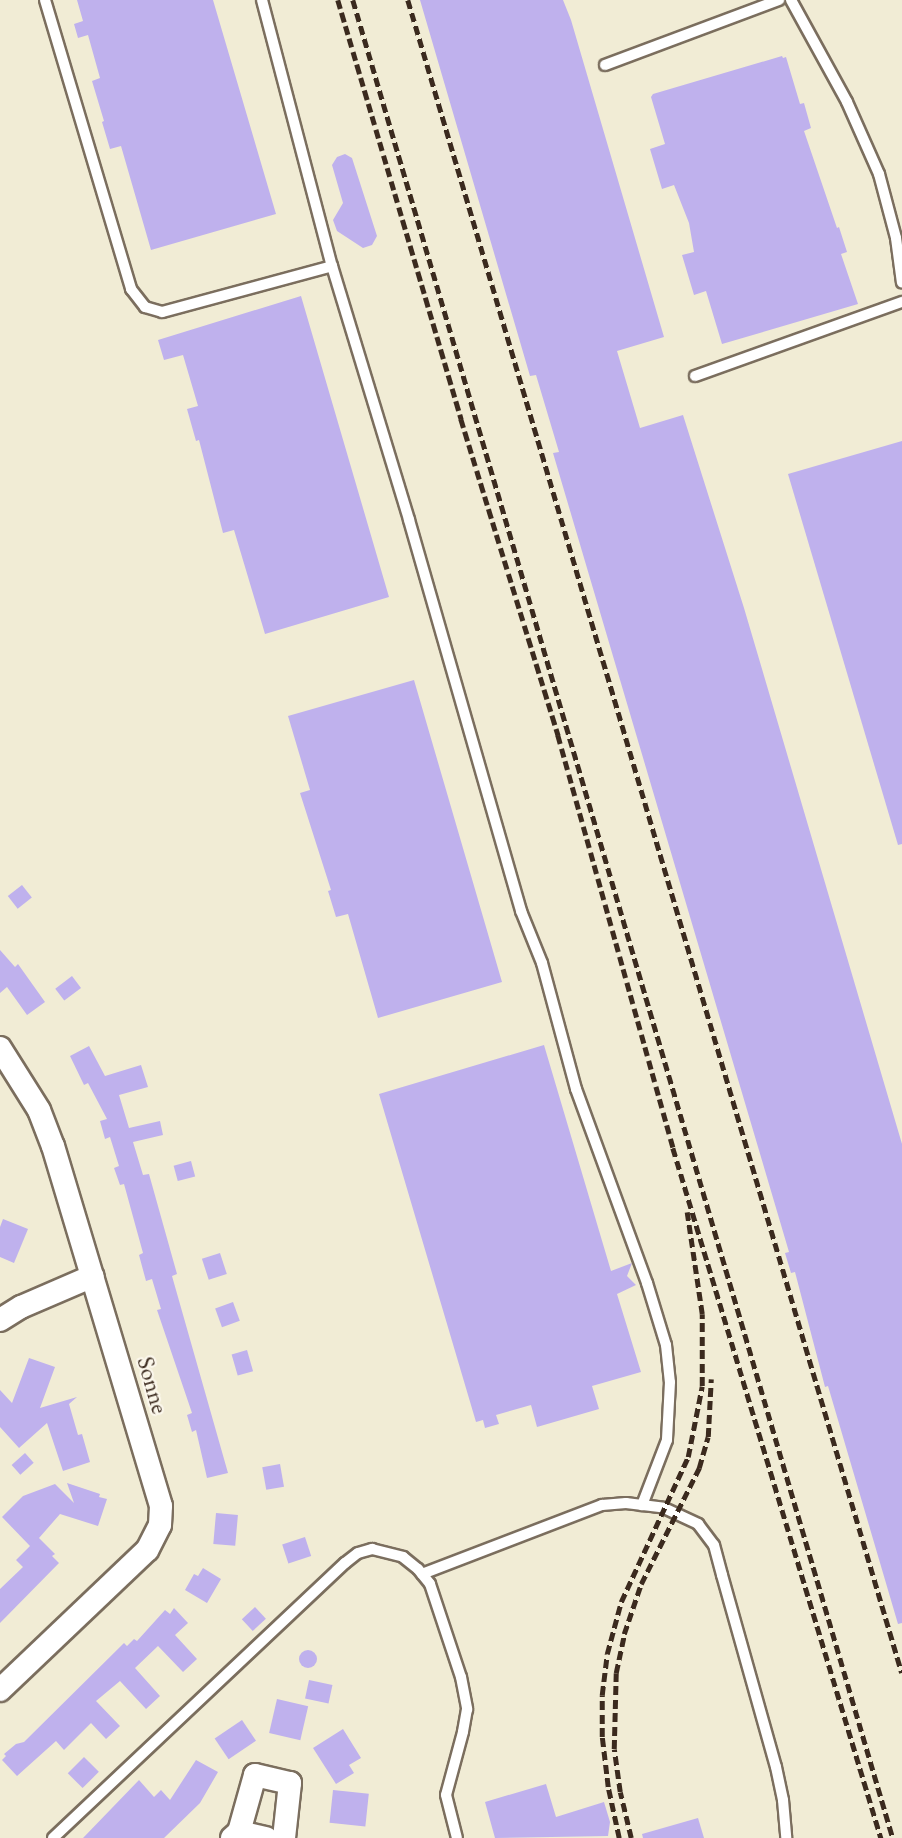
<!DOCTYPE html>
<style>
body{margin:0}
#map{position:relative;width:902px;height:1838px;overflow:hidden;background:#f1ecd5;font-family:"EB Garamond",serif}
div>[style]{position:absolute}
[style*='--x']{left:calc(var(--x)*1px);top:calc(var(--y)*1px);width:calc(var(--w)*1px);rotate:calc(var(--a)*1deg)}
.building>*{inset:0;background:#bfb1ed;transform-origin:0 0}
.round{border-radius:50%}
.roads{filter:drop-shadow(2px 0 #7b6e5e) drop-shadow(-2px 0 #7b6e5e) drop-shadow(0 2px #7b6e5e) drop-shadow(0 -2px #7b6e5e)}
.service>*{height:10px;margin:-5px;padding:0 5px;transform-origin:5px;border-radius:5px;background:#fff}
.minor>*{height:22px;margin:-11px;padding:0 11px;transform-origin:11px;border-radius:11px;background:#fff}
.rail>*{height:4.5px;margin-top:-2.25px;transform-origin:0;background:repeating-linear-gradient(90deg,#3b2a1e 0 9px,transparent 0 13.5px)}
span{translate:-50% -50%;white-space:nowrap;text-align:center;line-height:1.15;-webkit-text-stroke:4.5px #fbf7ec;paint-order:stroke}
.street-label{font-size:24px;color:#3b2a1e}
</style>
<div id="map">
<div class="building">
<i style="clip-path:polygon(77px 0,213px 0,276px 214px,151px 250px,121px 146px,110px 149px,102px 122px,104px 121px,92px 81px,100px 78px,88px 35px,78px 38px,74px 24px,83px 21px)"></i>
<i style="clip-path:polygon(420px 0,563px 0,571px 20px,664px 337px,617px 351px,640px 428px,683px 415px,744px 608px,902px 1144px,902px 1623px,898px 1624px,828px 1386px,825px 1387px,795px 1272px,791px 1273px,785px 1253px,789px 1252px,553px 453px,559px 452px,536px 375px,530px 376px)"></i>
<i style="clip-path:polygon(782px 56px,783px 58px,786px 57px,800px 104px,804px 103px,811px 128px,804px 131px,837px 228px,839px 227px,847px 252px,841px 254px,858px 304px,722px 344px,706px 291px,694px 295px,682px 255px,694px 252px,689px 223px,674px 185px,662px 189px,650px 149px,665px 144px,651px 97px,653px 94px)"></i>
<i style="clip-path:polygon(345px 154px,352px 158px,377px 236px,372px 245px,363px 248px,337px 231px,333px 220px,343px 203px,332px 165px,337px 157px)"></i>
<i style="clip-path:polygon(301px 296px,389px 597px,265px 634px,234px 530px,223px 533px,199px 440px,196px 441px,187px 409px,198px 406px,183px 355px,164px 360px,158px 340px)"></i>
<i style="clip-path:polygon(902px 441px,902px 844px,898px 845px,788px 474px)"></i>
<i style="clip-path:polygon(414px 680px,502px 982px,378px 1018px,348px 914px,336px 917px,328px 891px,331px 890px,300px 793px,310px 790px,288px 716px)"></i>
<i style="left:22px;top:885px;width:16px;height:18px;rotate:52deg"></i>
<i style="clip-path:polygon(0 950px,15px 967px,18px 964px,45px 1002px,27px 1015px,7px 987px,0 993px)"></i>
<i style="left:72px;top:976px;width:15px;height:21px;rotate:53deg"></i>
<i style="clip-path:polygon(544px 1045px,611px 1271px,632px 1263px,627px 1276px,636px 1285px,617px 1294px,641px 1372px,592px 1386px,599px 1409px,537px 1427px,531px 1405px,496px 1415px,499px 1424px,485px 1428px,483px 1420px,476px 1422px,379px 1094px)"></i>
<i style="clip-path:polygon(89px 1046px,105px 1076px,141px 1065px,148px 1087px,119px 1095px,129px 1128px,160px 1121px,163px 1135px,133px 1142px,143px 1175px,149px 1174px,177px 1274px,172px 1276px,228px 1473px,207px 1478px,196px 1430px,192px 1432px,187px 1415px,192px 1413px,157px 1310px,161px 1309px,152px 1279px,146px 1281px,139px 1255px,143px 1253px,124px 1184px,120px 1185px,114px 1168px,119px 1166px,110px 1137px,105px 1139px,100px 1121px,107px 1119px,88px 1083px,84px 1085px,70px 1056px)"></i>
<i style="left:191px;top:1161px;width:16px;height:18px;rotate:75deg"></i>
<i style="clip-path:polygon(3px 1219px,28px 1229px,14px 1263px,0 1257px,0 1227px)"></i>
<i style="left:220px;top:1253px;width:22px;height:19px;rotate:72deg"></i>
<i style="left:233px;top:1302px;width:20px;height:19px;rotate:70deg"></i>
<i style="left:247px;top:1350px;width:22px;height:16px;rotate:74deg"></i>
<i style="clip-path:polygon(29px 1358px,55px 1367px,40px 1408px,77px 1397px,69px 1404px,78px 1435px,82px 1434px,90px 1462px,63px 1471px,47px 1423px,19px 1448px,0 1427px,0 1390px,12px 1403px)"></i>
<i style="left:25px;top:1453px;width:13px;height:18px;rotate:48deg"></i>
<i style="left:280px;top:1464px;width:23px;height:18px;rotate:80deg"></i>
<i style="clip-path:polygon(67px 1483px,100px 1494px,99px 1497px,107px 1499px,98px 1526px,60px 1514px,39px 1538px,55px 1554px,52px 1556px,59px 1563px,0 1623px,0 1589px,23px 1567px,16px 1560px,30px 1546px,2px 1517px,23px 1496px,55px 1484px,74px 1503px)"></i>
<i style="left:216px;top:1513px;width:22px;height:31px;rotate:5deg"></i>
<i style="left:305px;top:1537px;width:20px;height:24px;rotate:72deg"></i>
<i style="clip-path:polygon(203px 1568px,221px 1579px,207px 1603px,185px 1590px,194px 1574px,198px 1576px)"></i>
<i style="left:255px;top:1607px;width:16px;height:18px;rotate:47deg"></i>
<i style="clip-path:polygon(174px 1608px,188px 1623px,175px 1635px,197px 1659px,183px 1672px,158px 1646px,135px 1668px,160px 1696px,146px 1709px,120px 1681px,96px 1701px,120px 1726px,106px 1739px,91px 1723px,64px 1750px,56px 1741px,17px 1776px,2px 1760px,6px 1756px,4px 1754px,16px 1744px,24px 1742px,124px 1643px,127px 1646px,134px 1639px,137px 1641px,165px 1610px,170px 1614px)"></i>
<i class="round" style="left:299px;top:1650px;width:18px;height:18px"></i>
<i style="left:309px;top:1680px;width:24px;height:19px;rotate:12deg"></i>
<i style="left:277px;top:1699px;width:32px;height:35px;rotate:13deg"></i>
<i style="left:242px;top:1720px;width:25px;height:33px;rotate:56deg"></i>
<i style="clip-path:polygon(343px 1729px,361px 1758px,349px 1765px,354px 1773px,336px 1784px,313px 1748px)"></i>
<i style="left:84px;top:1757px;width:21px;height:23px;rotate:45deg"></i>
<i style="clip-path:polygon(196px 1760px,218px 1772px,200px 1803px,164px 1838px,83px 1838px,139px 1780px,154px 1797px,161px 1790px,170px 1800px)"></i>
<i style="clip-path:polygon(546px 1784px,556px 1817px,604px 1802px,610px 1822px,608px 1836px,495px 1838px,485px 1802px)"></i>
<i style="left:333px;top:1790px;width:36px;height:33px;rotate:6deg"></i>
<i style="clip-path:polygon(698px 1818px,704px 1838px,643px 1838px,642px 1834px)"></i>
</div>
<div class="roads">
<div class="service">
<i style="--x:45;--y:0;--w:302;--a:73.4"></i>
<i style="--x:131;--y:289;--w:23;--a:52"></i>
<i style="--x:145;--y:307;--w:18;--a:16"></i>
<i style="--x:162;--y:312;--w:176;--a:-15.1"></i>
<i style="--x:262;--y:0;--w:275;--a:75.3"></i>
<i style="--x:332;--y:266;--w:265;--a:73.1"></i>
<i style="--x:409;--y:520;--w:407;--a:74"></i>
<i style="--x:521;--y:911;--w:56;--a:68"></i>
<i style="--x:542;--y:963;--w:131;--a:74.9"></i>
<i style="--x:576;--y:1089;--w:207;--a:69.9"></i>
<i style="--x:647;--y:1283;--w:65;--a:73"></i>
<i style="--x:666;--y:1345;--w:37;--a:84"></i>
<i style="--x:670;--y:1382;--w:58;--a:93"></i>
<i style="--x:667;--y:1440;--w:70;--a:111"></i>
<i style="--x:791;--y:0;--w:116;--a:61.2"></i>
<i style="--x:847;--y:102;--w:79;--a:66"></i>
<i style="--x:879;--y:174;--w:66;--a:75.1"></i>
<i style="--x:896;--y:238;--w:45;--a:82.4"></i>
<i style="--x:605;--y:65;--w:186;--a:-20.5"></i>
<i style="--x:695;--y:376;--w:220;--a:-19.7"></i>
<i style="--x:422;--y:1574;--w:193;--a:-21"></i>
<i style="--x:602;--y:1505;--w:24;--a:-5"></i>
<i style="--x:626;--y:1503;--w:38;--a:7"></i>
<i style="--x:664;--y:1508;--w:38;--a:25"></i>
<i style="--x:698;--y:1524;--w:26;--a:53"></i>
<i style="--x:714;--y:1545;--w:31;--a:75"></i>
<i style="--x:722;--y:1575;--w:199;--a:74.3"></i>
<i style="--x:776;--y:1767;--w:34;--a:78"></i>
<i style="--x:783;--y:1800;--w:38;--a:85"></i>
<i style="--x:53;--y:1838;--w:401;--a:-43.3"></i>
<i style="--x:345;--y:1563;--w:16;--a:-38"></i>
<i style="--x:358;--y:1553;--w:15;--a:-16"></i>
<i style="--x:372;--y:1549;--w:32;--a:14"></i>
<i style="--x:403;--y:1557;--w:19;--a:39"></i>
<i style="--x:418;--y:1569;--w:19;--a:51"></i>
<i style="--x:430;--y:1584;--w:98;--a:71.6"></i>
<i style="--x:461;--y:1677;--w:33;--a:79"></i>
<i style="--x:467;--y:1709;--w:23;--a:100"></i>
<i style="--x:463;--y:1732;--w:65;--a:105.1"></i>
<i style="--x:446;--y:1795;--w:44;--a:75.7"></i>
</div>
<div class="minor">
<i style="--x:0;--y:1048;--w:73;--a:57.8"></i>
<i style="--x:39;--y:1110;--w:39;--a:69"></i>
<i style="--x:53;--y:1146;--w:376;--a:73.3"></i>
<i style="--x:161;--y:1506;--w:19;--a:93"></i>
<i style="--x:160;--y:1525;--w:28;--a:117"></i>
<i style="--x:147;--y:1550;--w:203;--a:136.4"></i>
<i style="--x:0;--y:1320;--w:25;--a:-32"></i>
<i style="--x:21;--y:1307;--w:78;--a:-23.3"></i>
<i style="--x:239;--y:1832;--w:59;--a:-74.3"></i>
<i style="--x:255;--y:1775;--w:36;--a:13"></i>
<i style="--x:290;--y:1783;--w:55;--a:96.2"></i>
<i style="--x:232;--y:1838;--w:9;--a:-41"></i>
<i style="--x:239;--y:1832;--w:28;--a:13"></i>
</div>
</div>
<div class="rail">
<i style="--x:338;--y:0;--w:437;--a:73.6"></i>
<i style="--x:461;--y:419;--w:331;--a:72.9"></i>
<i style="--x:558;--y:735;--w:429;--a:74.4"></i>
<i style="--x:673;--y:1148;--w:721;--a:73.22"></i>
<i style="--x:353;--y:0;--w:1916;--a:73.63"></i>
<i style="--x:408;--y:0;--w:1744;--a:73.55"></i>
<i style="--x:619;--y:1838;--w:52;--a:-102.2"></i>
<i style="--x:608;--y:1787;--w:50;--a:-96.8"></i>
<i style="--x:602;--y:1737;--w:42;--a:-90"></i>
<i style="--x:602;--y:1695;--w:41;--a:-83"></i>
<i style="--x:607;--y:1654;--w:54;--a:-74.9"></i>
<i style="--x:621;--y:1602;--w:160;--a:-65.2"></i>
<i style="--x:688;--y:1457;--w:72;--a:-78.8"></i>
<i style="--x:702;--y:1386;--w:72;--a:-90"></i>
<i style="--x:702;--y:1314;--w:103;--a:-98.4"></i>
<i style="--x:631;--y:1838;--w:47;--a:-103.4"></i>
<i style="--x:620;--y:1792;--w:43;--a:-97.9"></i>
<i style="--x:614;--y:1749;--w:76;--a:-88.5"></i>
<i style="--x:616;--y:1673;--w:40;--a:-78"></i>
<i style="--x:624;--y:1634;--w:53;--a:-71.2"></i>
<i style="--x:641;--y:1584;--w:130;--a:-63.4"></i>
<i style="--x:699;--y:1468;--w:32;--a:-74"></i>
<i style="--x:708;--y:1437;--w:58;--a:-87"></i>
</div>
<div class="street-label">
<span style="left:153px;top:1385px;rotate:74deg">Sonne</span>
</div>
</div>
